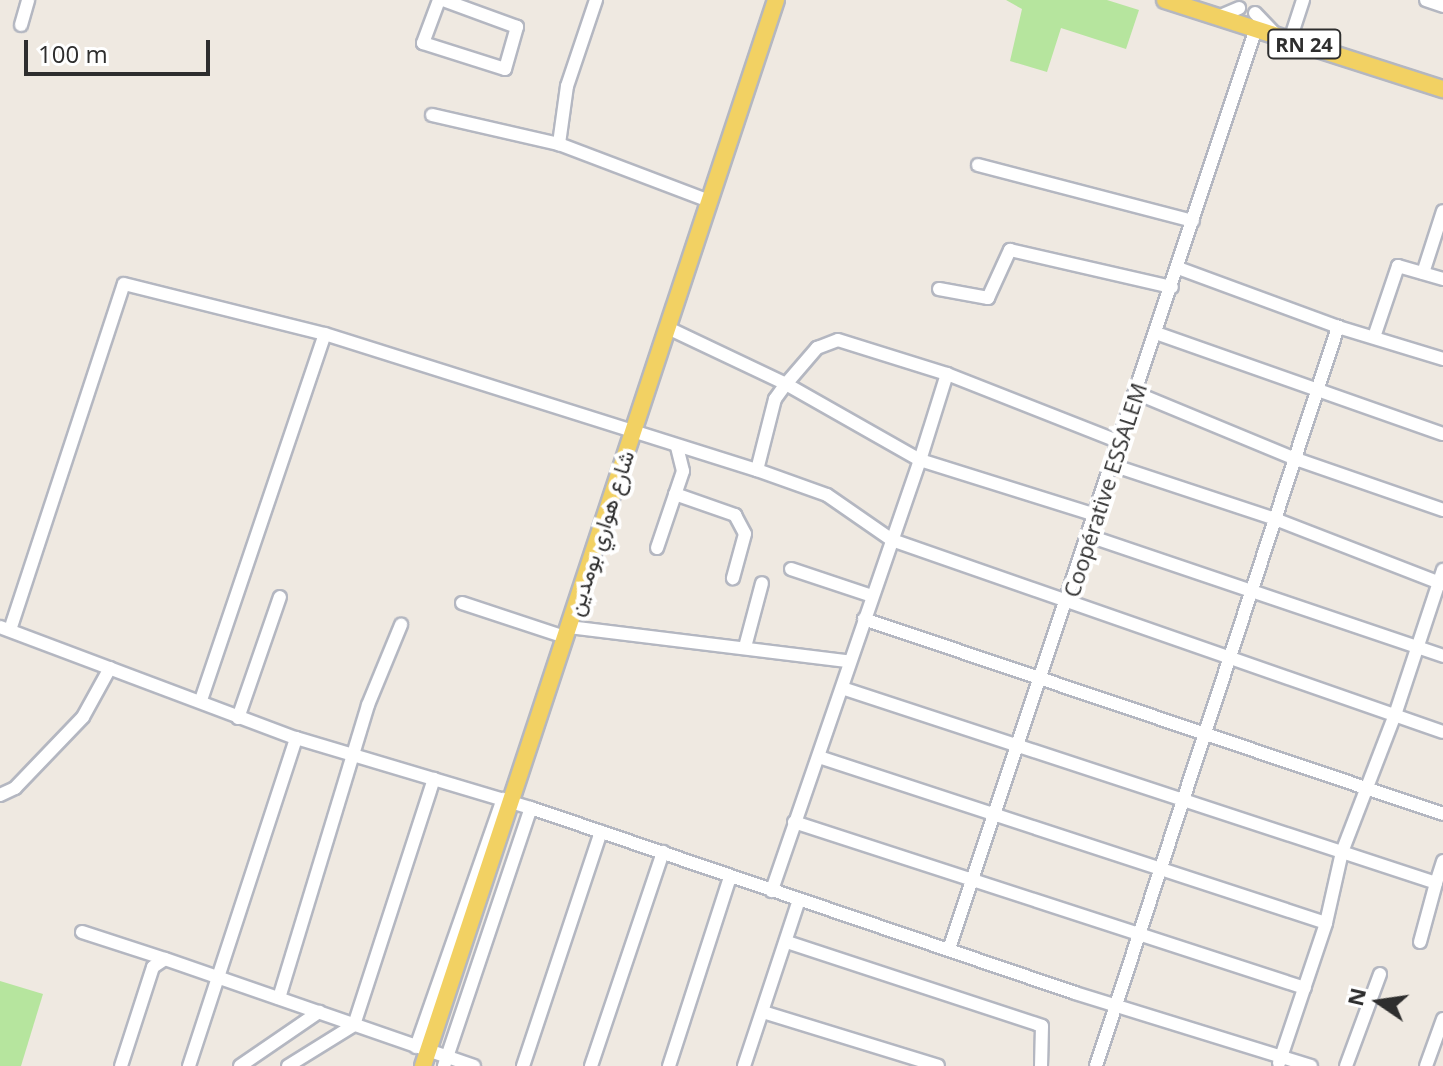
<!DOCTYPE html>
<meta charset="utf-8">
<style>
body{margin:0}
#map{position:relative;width:1443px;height:1066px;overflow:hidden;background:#efe9e1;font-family:"Open Sans",Vazirmatn,sans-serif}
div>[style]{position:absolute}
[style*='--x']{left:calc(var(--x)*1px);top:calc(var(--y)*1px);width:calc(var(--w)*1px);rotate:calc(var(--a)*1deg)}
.green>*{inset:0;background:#b6e59e}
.roads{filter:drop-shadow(2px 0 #b4b7c1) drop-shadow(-2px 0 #b4b7c1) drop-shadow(0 2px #b4b7c1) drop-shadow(0 -2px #b4b7c1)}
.minor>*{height:12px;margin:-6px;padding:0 6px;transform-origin:6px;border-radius:6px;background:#fff}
.major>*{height:16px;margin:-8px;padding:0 8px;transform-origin:8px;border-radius:8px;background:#f2d163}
span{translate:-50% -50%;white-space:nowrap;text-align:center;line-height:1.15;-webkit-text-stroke:8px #fff;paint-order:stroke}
.shield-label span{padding:2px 6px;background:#fff;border:2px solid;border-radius:6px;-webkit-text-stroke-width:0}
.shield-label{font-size:20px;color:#2e2e2e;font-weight:700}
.street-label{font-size:22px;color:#2e2e2e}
.north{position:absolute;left:1339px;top:962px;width:80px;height:80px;-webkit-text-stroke:6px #fff;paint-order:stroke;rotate:283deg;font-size:22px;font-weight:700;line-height:32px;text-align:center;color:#2e2e2e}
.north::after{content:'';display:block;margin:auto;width:28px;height:36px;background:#2e2e2e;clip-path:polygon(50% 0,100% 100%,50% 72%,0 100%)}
.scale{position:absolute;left:24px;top:40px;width:186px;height:36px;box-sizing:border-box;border:4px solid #2e2e2e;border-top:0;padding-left:10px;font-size:24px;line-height:28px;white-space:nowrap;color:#2e2e2e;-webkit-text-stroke:6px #fff;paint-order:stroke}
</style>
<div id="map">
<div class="green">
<i style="clip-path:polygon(1107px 0,1139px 10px,1126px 49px,1061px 28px,1047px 72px,1010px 61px,1022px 9px,1006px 0)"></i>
<i style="clip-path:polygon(0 981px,43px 994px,21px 1066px,0 1066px)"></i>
</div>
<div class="roads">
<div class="minor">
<i style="--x:439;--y:0;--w:46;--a:110.4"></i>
<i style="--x:423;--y:43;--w:86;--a:17.6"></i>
<i style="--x:505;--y:69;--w:44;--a:-74.1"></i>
<i style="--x:517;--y:27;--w:79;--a:-160"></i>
<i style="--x:596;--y:0;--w:91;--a:108.6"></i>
<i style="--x:567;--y:86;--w:59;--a:97.9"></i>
<i style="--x:559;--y:144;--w:160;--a:20.8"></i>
<i style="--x:1426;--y:0;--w:18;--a:19"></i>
<i style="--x:1255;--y:13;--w:30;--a:46"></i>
<i style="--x:1218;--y:17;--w:23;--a:-23"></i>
<i style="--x:21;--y:25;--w:26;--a:-74"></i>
<i style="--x:1290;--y:40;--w:42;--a:-72"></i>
<i style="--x:432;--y:115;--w:130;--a:12.9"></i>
<i style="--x:978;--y:165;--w:222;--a:14.6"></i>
<i style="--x:1178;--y:268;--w:171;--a:20.2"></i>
<i style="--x:1338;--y:327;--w:110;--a:16.9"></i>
<i style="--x:1423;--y:273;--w:65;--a:-72.1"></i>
<i style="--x:939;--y:289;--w:50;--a:10.4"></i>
<i style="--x:988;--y:298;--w:53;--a:-65.4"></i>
<i style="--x:1010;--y:250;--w:166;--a:12.9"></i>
<i style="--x:668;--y:328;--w:131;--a:25.4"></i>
<i style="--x:786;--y:384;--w:48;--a:-49.3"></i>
<i style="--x:817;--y:348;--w:22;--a:-21"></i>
<i style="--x:838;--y:340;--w:114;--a:17.3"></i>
<i style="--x:947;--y:374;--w:90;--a:107.4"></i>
<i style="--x:920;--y:460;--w:184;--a:17.4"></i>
<i style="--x:1156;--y:333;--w:304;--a:19.4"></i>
<i style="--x:1374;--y:337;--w:75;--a:-71.3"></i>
<i style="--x:1398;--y:266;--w:47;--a:16.1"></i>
<i style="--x:947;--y:374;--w:186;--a:21.5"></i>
<i style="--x:1136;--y:393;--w:170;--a:22.5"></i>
<i style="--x:1293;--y:458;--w:159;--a:19.1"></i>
<i style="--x:1112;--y:465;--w:172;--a:18.3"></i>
<i style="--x:1275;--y:519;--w:180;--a:21.2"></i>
<i style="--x:757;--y:470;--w:73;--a:-75.8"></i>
<i style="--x:775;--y:399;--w:19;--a:-54"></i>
<i style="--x:786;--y:384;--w:154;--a:29.6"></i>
<i style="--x:920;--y:460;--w:456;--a:109"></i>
<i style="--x:675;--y:494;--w:64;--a:19.3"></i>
<i style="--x:735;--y:515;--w:21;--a:62"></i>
<i style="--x:745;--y:534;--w:46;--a:105.3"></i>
<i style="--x:1089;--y:536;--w:374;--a:18.7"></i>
<i style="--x:657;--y:548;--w:81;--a:-71.3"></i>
<i style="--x:683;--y:471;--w:25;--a:-104"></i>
<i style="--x:791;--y:569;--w:85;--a:18.4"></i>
<i style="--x:462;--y:603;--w:108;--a:18.3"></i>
<i style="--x:864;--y:619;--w:611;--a:18.61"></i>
<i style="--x:0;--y:627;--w:316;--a:20.6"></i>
<i style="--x:296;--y:738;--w:245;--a:16.6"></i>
<i style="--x:531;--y:808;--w:575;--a:18.78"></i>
<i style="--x:1075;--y:993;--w:247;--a:17.2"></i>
<i style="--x:569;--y:627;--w:280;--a:7"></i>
<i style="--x:10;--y:630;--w:364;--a:-71.8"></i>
<i style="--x:124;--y:284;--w:207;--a:14"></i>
<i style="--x:325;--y:334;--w:453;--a:17.5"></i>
<i style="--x:757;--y:470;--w:74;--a:19.7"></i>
<i style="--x:827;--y:495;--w:79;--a:34.7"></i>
<i style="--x:892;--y:540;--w:583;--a:19.21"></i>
<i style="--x:745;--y:647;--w:66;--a:-75.1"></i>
<i style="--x:842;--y:688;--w:625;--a:18.17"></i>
<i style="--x:1436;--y:883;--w:23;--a:-72"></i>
<i style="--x:201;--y:700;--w:386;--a:-71.3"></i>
<i style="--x:238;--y:718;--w:128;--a:-70.9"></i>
<i style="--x:819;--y:757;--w:533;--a:18.13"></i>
<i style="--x:0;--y:795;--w:17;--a:-25"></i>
<i style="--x:15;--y:788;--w:98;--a:-46.2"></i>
<i style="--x:83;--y:717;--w:56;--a:-61.1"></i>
<i style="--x:794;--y:822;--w:537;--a:18"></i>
<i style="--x:82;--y:932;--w:87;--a:18"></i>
<i style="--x:787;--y:942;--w:268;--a:18.2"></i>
<i style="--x:1042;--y:1026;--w:40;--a:91.4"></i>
<i style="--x:1420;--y:942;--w:61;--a:-74.8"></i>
<i style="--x:949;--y:949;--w:970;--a:-71.55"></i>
<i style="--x:279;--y:998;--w:306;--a:-73.1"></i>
<i style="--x:368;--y:705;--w:87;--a:-67.6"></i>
<i style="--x:763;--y:1012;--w:183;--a:17.1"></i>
<i style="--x:416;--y:1047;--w:263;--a:-70.7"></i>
<i style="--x:1279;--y:1063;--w:148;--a:-71.4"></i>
<i style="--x:1326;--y:923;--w:73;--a:-77.3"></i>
<i style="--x:1342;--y:852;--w:147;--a:-68.9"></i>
<i style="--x:1395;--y:715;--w:153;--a:-71.7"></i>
<i style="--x:121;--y:1066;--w:104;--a:-72.1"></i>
<i style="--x:153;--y:967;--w:14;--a:-34"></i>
<i style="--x:165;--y:959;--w:327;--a:19.1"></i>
<i style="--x:189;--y:1066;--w:345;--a:-71.9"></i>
<i style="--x:240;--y:1066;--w:96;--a:-34.4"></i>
<i style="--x:288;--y:1066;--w:78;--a:-31.8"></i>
<i style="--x:354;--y:1025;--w:259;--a:-72"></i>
<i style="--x:444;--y:1066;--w:272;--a:-71.4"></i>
<i style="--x:523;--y:1066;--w:247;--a:-71.6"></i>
<i style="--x:591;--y:1066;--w:226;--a:-71.4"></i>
<i style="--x:669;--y:1066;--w:199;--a:-72.1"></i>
<i style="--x:744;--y:1066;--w:175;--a:-71.7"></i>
<i style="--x:1096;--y:1066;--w:778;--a:-71.87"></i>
<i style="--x:1346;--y:1066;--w:98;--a:-69.7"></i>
<i style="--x:1426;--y:1066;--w:50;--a:-70.1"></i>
</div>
<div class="major">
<i style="--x:1165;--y:0;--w:292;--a:17.8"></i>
<i style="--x:423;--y:1066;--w:1123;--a:-71.68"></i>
</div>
</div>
<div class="shield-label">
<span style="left:1304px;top:44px">RN 24</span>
</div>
<div class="street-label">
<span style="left:1105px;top:490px;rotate:-72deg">Coopérative ESSALEM</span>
<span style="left:600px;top:533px;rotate:-72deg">شارع هواري بومدين</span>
</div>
<div class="north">N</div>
<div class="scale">100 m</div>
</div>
